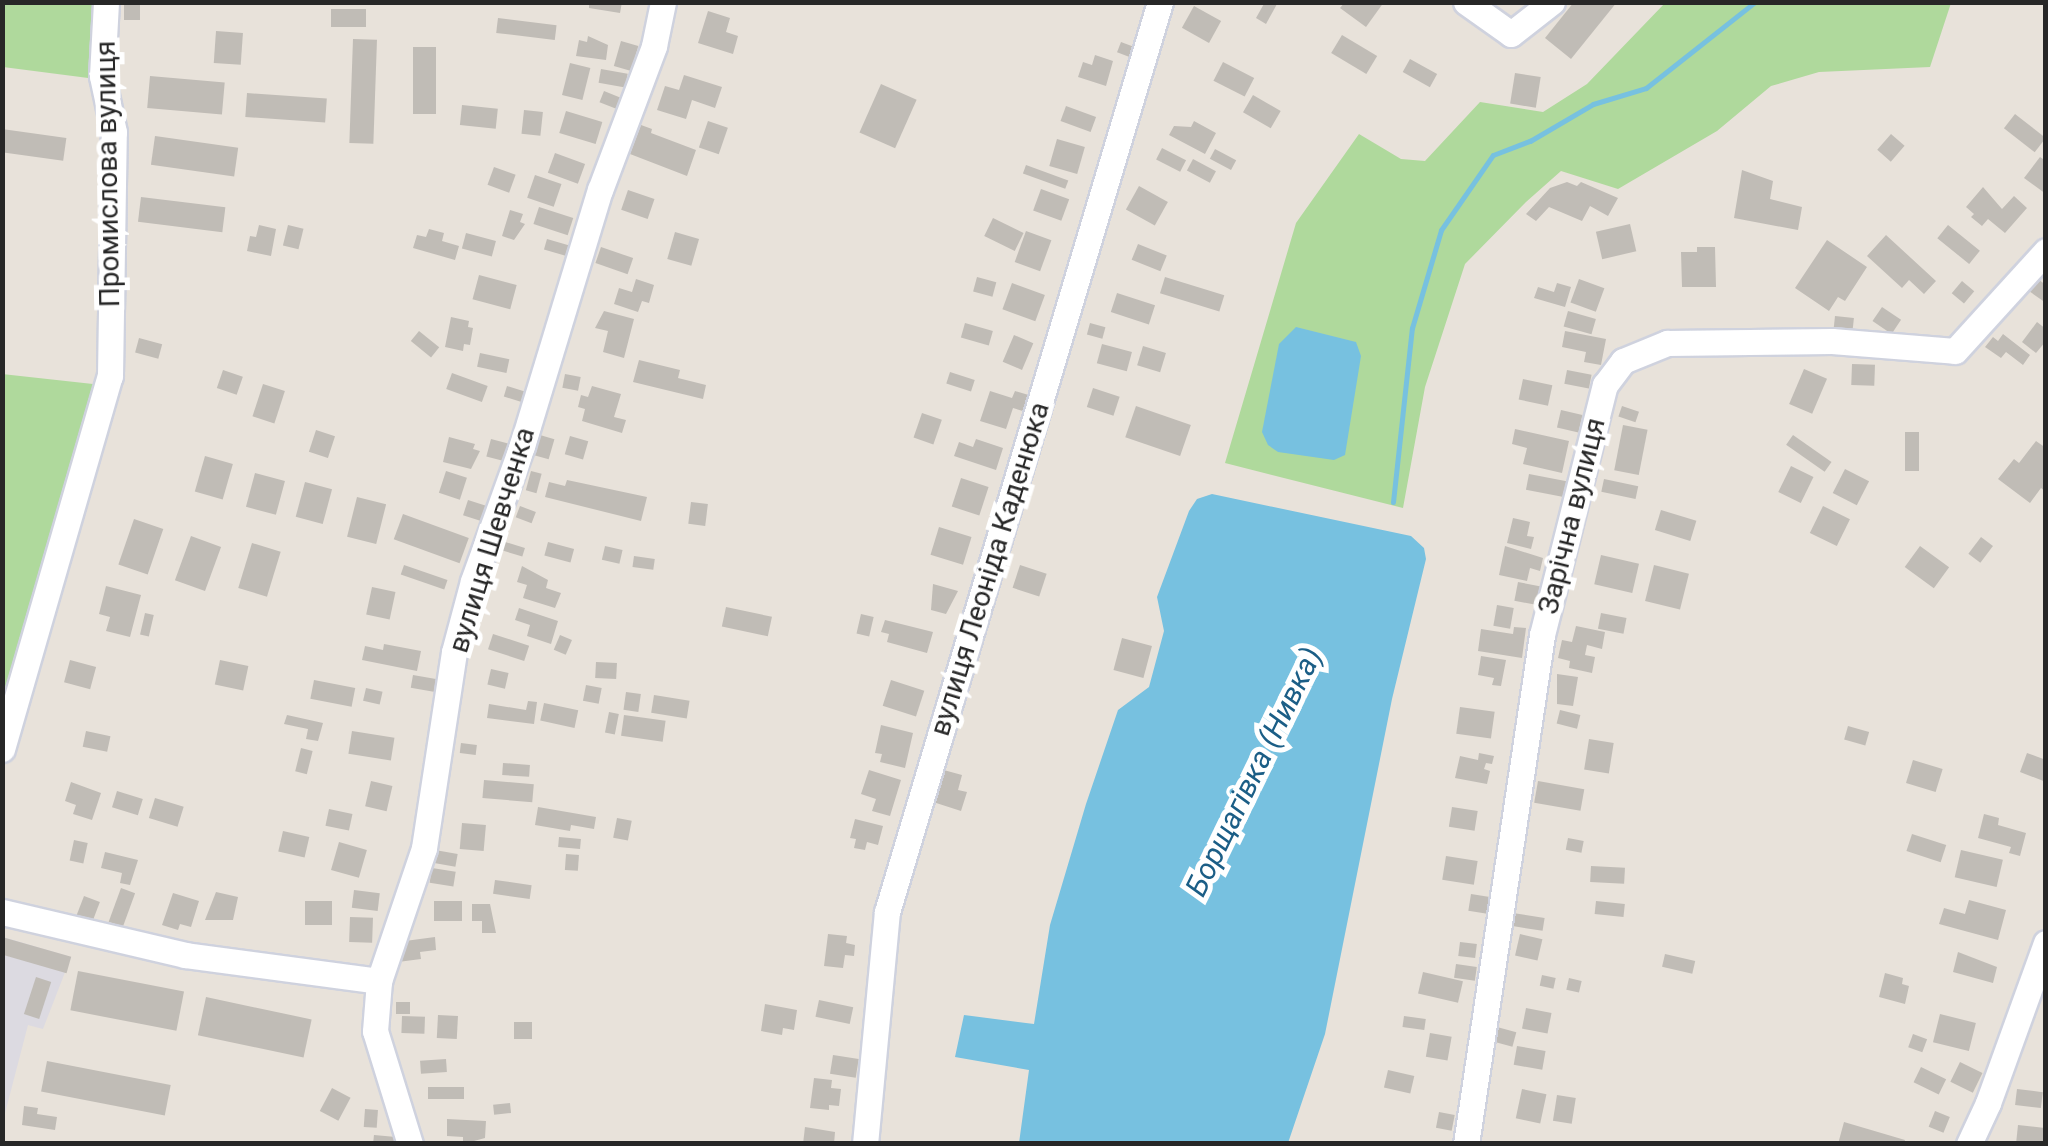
<!DOCTYPE html>
<meta charset="utf-8">
<style>
body{margin:0}
#map{position:relative;width:2048px;height:1146px;overflow:hidden;background:#e8e2da;font-family:Roboto,sans-serif}
div>[style]{position:absolute}
[style*='--x']{left:calc(var(--x)*1px);top:calc(var(--y)*1px);width:calc(var(--w)*1px);rotate:calc(var(--a)*1deg)}
.industrial>*{inset:0;background:#dcdae1}
.green>*{inset:0;background:#afd99c}
.water>*{inset:0;background:#77c1e0}
.stream>*{height:5px;margin:-2.5px;padding:0 2.5px;transform-origin:2.5px;border-radius:2.5px;background:#77c1e0}
.building>*{inset:0;background:#c0bcb6;transform-origin:0 0}
.roads{filter:drop-shadow(2px 0 #cfd2de) drop-shadow(-2px 0 #cfd2de) drop-shadow(0 2px #cfd2de) drop-shadow(0 -2px #cfd2de)}
.minor>*{height:25px;margin:-12.5px;padding:0 12.5px;transform-origin:12.5px;border-radius:12.5px;background:#fff}
span{translate:-50% -50%;white-space:nowrap;text-align:center;line-height:1.15;-webkit-text-stroke:10px #fff;paint-order:stroke}
.street-label{font-size:28px;color:#272727}
.water-label{font-size:30px;color:#1b5e86;font-style:italic}
.frame{position:absolute;inset:0;border:5px solid #272727;pointer-events:none}
</style>
<div id="map">
<div class="industrial">
<i style="clip-path:polygon(3px 937px,71px 957px,43px 1029px,28px 1025px,3px 1121px)"></i>
</div>
<div class="green">
<i style="clip-path:polygon(3px 3px,101px 3px,96px 79px,3px 67px)"></i>
<i style="clip-path:polygon(1665px 3px,1951px 3px,1930px 67px,1819px 72px,1771px 86px,1717px 131px,1618px 189px,1561px 171px,1526px 202px,1465px 264px,1425px 387px,1403px 508px,1225px 463px,1296px 223px,1359px 134px,1401px 159px,1425px 161px,1480px 102px,1543px 112px,1587px 84px)"></i>
<i style="clip-path:polygon(2px 374px,102px 385px,2px 735px)"></i>
</div>
<div class="water">
<i style="clip-path:polygon(1296px 327px,1356px 342px,1361px 356px,1345px 455px,1334px 460px,1278px 452px,1268px 445px,1262px 432px,1279px 344px)"></i>
<i style="clip-path:polygon(1212px 494px,1411px 536px,1424px 548px,1426px 559px,1392px 699px,1325px 1034px,1288px 1143px,1019px 1143px,1029px 1070px,955px 1057px,964px 1015px,1034px 1024px,1050px 925px,1086px 804px,1118px 710px,1149px 687px,1164px 631px,1157px 597px,1189px 511px,1197px 499px)"></i>
</div>
<div class="stream">
<i style="--x:1393;--y:502;--w:175;--a:-83.8"></i>
<i style="--x:1412;--y:328;--w:102;--a:-73.5"></i>
<i style="--x:1441;--y:230;--w:91;--a:-55.3"></i>
<i style="--x:1493;--y:155;--w:40;--a:-21"></i>
<i style="--x:1530;--y:141;--w:73;--a:-30.4"></i>
<i style="--x:1593;--y:104;--w:55;--a:-16.8"></i>
<i style="--x:1646;--y:88;--w:139;--a:-38.3"></i>
</div>
<div class="building">
<i style="left:124px;top:2px;width:16px;height:18px"></i>
<i style="clip-path:polygon(589px 2px,622px 2px,620px 13px,589px 8px)"></i>
<i style="clip-path:polygon(1265px 2px,1277px 4px,1266px 24px,1256px 18px)"></i>
<i style="clip-path:polygon(1345px 2px,1384px 2px,1366px 27px,1340px 8px)"></i>
<i style="clip-path:polygon(1574px 2px,1617px 2px,1571px 59px,1545px 38px)"></i>
<i style="left:1194px;top:6px;width:31px;height:25px;rotate:29deg"></i>
<i style="left:366px;top:9px;width:18px;height:35px;rotate:90deg"></i>
<i style="clip-path:polygon(708px 11px,730px 18px,726px 32px,738px 36px,733px 54px,698px 43px)"></i>
<i style="left:498px;top:18px;width:59px;height:15px;rotate:7deg"></i>
<i style="left:216px;top:31px;width:27px;height:32px;rotate:4deg"></i>
<i style="left:1342px;top:35px;width:41px;height:21px;rotate:31deg"></i>
<i style="clip-path:polygon(588px 36px,608px 45px,606px 60px,576px 56px,579px 40px,587px 42px)"></i>
<i style="left:353px;top:39px;width:24px;height:104px;rotate:2deg"></i>
<i style="left:621px;top:41px;width:18px;height:26px;rotate:16deg"></i>
<i style="left:1121px;top:42px;width:17px;height:11px;rotate:21deg"></i>
<i style="left:413px;top:47px;width:23px;height:67px"></i>
<i style="clip-path:polygon(1095px 55px,1113px 61px,1106px 86px,1078px 77px,1083px 62px,1092px 65px)"></i>
<i style="left:1410px;top:59px;width:31px;height:15px;rotate:29deg"></i>
<i style="left:1223px;top:62px;width:35px;height:21px;rotate:27deg"></i>
<i style="left:570px;top:63px;width:21px;height:33px;rotate:14deg"></i>
<i style="left:601px;top:69px;width:27px;height:14px;rotate:10deg"></i>
<i style="left:1515px;top:73px;width:26px;height:31px;rotate:9deg"></i>
<i style="clip-path:polygon(684px 75px,722px 87px,715px 108px,692px 100px,686px 119px,657px 110px,665px 86px,679px 90px)"></i>
<i style="left:150px;top:76px;width:75px;height:32px;rotate:5deg"></i>
<i style="left:881px;top:84px;width:39px;height:53px;rotate:24deg"></i>
<i style="left:604px;top:91px;width:18px;height:12px;rotate:22deg"></i>
<i style="left:247px;top:93px;width:80px;height:24px;rotate:4deg"></i>
<i style="left:1253px;top:95px;width:32px;height:20px;rotate:30deg"></i>
<i style="left:462px;top:105px;width:36px;height:20px;rotate:6deg"></i>
<i style="left:1066px;top:106px;width:32px;height:16px;rotate:20deg"></i>
<i style="left:524px;top:110px;width:19px;height:24px;rotate:6deg"></i>
<i style="left:566px;top:111px;width:38px;height:23px;rotate:17deg"></i>
<i style="left:2015px;top:114px;width:39px;height:18px;rotate:38deg"></i>
<i style="left:708px;top:121px;width:21px;height:28px;rotate:19deg"></i>
<i style="clip-path:polygon(1194px 121px,1216px 133px,1205px 154px,1169px 135px,1174px 126px,1191px 127px)"></i>
<i style="clip-path:polygon(641px 125px,652px 129px,651px 133px,696px 150px,687px 176px,630px 154px)"></i>
<i style="left:2px;top:129px;width:65px;height:23px;rotate:8deg"></i>
<i style="left:1891px;top:134px;width:18px;height:21px;rotate:41deg"></i>
<i style="left:155px;top:136px;width:84px;height:29px;rotate:8deg"></i>
<i style="left:1057px;top:139px;width:29px;height:28px;rotate:16deg"></i>
<i style="left:1162px;top:148px;width:27px;height:13px;rotate:27deg"></i>
<i style="left:1215px;top:149px;width:24px;height:11px;rotate:28deg"></i>
<i style="left:555px;top:153px;width:32px;height:21px;rotate:20deg"></i>
<i style="clip-path:polygon(2040px 157px,2046px 161px,2046px 194px,2024px 178px)"></i>
<i style="left:1193px;top:159px;width:26px;height:13px;rotate:28deg"></i>
<i style="left:1026px;top:165px;width:45px;height:9px;rotate:20deg"></i>
<i style="left:494px;top:167px;width:23px;height:19px;rotate:20deg"></i>
<i style="clip-path:polygon(1742px 170px,1773px 181px,1770px 199px,1802px 207px,1798px 230px,1734px 218px)"></i>
<i style="left:535px;top:175px;width:28px;height:24px;rotate:19deg"></i>
<i style="clip-path:polygon(1567px 182px,1577px 186px,1581px 182px,1618px 198px,1608px 216px,1590px 206px,1582px 221px,1549px 207px,1536px 221px,1526px 214px,1550px 188px)"></i>
<i style="left:1139px;top:186px;width:33px;height:27px;rotate:29deg"></i>
<i style="clip-path:polygon(1983px 187px,2002px 209px,2014px 196px,2027px 208px,2005px 233px,1988px 219px,1982px 226px,1971px 217px,1974px 214px,1966px 207px)"></i>
<i style="left:1041px;top:189px;width:30px;height:23px;rotate:20deg"></i>
<i style="left:628px;top:190px;width:28px;height:21px;rotate:19deg"></i>
<i style="left:141px;top:197px;width:85px;height:25px;rotate:7deg"></i>
<i style="left:539px;top:207px;width:36px;height:18px;rotate:18deg"></i>
<i style="clip-path:polygon(510px 210px,523px 214px,520px 222px,525px 224px,514px 240px,502px 236px)"></i>
<i style="left:993px;top:218px;width:34px;height:20px;rotate:26deg"></i>
<i style="left:1630px;top:224px;width:28px;height:35px;rotate:77deg"></i>
<i style="clip-path:polygon(259px 225px,276px 229px,271px 256px,247px 251px,250px 236px,256px 237px)"></i>
<i style="left:288px;top:225px;width:16px;height:21px;rotate:14deg"></i>
<i style="left:1948px;top:225px;width:41px;height:17px;rotate:39deg"></i>
<i style="clip-path:polygon(429px 229px,444px 233px,442px 241px,459px 246px,455px 260px,413px 248px,417px 235px,426px 237px)"></i>
<i style="left:1026px;top:231px;width:27px;height:33px;rotate:20deg"></i>
<i style="left:675px;top:232px;width:25px;height:28px;rotate:16deg"></i>
<i style="left:466px;top:233px;width:31px;height:16px;rotate:15deg"></i>
<i style="clip-path:polygon(1886px 235px,1936px 281px,1924px 294px,1909px 280px,1902px 288px,1867px 256px)"></i>
<i style="left:547px;top:239px;width:26px;height:11px;rotate:16deg"></i>
<i style="clip-path:polygon(1827px 240px,1867px 267px,1845px 301px,1838px 297px,1829px 311px,1795px 288px)"></i>
<i style="left:1138px;top:244px;width:31px;height:17px;rotate:22deg"></i>
<i style="left:601px;top:247px;width:34px;height:17px;rotate:19deg"></i>
<i style="clip-path:polygon(1697px 247px,1715px 247px,1716px 287px,1682px 287px,1681px 252px,1697px 252px)"></i>
<i style="left:479px;top:275px;width:39px;height:25px;rotate:15deg"></i>
<i style="left:977px;top:277px;width:20px;height:15px;rotate:15deg"></i>
<i style="left:1165px;top:277px;width:62px;height:17px;rotate:17deg"></i>
<i style="clip-path:polygon(2035px 277px,2046px 285px,2046px 303px,2026px 289px)"></i>
<i style="clip-path:polygon(636px 279px,654px 285px,649px 303px,642px 301px,638px 312px,614px 304px,619px 288px,632px 292px)"></i>
<i style="left:1579px;top:279px;width:27px;height:25px;rotate:20deg"></i>
<i style="left:1962px;top:281px;width:16px;height:16px;rotate:40deg"></i>
<i style="left:1012px;top:283px;width:35px;height:28px;rotate:20deg"></i>
<i style="clip-path:polygon(1557px 283px,1571px 287px,1565px 307px,1534px 298px,1538px 287px,1554px 292px)"></i>
<i style="left:1117px;top:293px;width:40px;height:20px;rotate:18deg"></i>
<i style="left:1882px;top:307px;width:23px;height:17px;rotate:34deg"></i>
<i style="clip-path:polygon(604px 311px,634px 319px,624px 358px,603px 352px,608px 331px,595px 328px)"></i>
<i style="left:1568px;top:311px;width:29px;height:16px;rotate:16deg"></i>
<i style="left:1835px;top:316px;width:19px;height:15px;rotate:6deg"></i>
<i style="clip-path:polygon(451px 317px,469px 321px,468px 327px,473px 328px,470px 345px,464px 344px,463px 351px,445px 347px)"></i>
<i style="clip-path:polygon(2037px 322px,2046px 329px,2046px 341px,2036px 353px,2022px 342px)"></i>
<i style="left:965px;top:323px;width:29px;height:15px;rotate:16deg"></i>
<i style="left:1090px;top:323px;width:16px;height:12px;rotate:15deg"></i>
<i style="left:419px;top:331px;width:26px;height:13px;rotate:39deg"></i>
<i style="clip-path:polygon(1565px 331px,1606px 339px,1601px 365px,1584px 362px,1586px 352px,1562px 347px)"></i>
<i style="clip-path:polygon(2003px 334px,2030px 355px,2023px 365px,2006px 352px,2001px 358px,1985px 347px,1993px 337px,1998px 341px)"></i>
<i style="left:1014px;top:335px;width:21px;height:29px;rotate:23deg"></i>
<i style="left:139px;top:338px;width:24px;height:15px;rotate:15deg"></i>
<i style="left:1102px;top:344px;width:31px;height:20px;rotate:15deg"></i>
<i style="left:1143px;top:346px;width:24px;height:20px;rotate:17deg"></i>
<i style="left:480px;top:353px;width:30px;height:14px;rotate:12deg"></i>
<i style="clip-path:polygon(639px 360px,680px 370px,678px 378px,706px 385px,703px 399px,633px 382px)"></i>
<i style="left:1852px;top:364px;width:23px;height:21px;rotate:2deg"></i>
<i style="left:1804px;top:369px;width:25px;height:38px;rotate:23deg"></i>
<i style="left:223px;top:370px;width:21px;height:19px;rotate:19deg"></i>
<i style="left:1567px;top:370px;width:25px;height:14px;rotate:11deg"></i>
<i style="left:950px;top:372px;width:26px;height:12px;rotate:18deg"></i>
<i style="left:452px;top:373px;width:38px;height:17px;rotate:20deg"></i>
<i style="left:565px;top:374px;width:16px;height:14px;rotate:11deg"></i>
<i style="left:1523px;top:379px;width:30px;height:21px;rotate:12deg"></i>
<i style="left:263px;top:384px;width:23px;height:34px;rotate:18deg"></i>
<i style="left:507px;top:386px;width:21px;height:11px;rotate:17deg"></i>
<i style="clip-path:polygon(592px 386px,621px 394px,614px 417px,626px 420px,622px 433px,582px 421px,585px 409px,578px 407px,581px 395px,588px 397px)"></i>
<i style="left:1093px;top:388px;width:28px;height:20px;rotate:18deg"></i>
<i style="clip-path:polygon(990px 391px,1012px 398px,1015px 391px,1032px 396px,1026px 412px,1013px 408px,1006px 429px,980px 421px)"></i>
<i style="left:1136px;top:406px;width:58px;height:33px;rotate:19deg"></i>
<i style="left:1622px;top:406px;width:18px;height:11px;rotate:19deg"></i>
<i style="left:1561px;top:410px;width:22px;height:18px;rotate:13deg"></i>
<i style="left:922px;top:413px;width:21px;height:26px;rotate:19deg"></i>
<i style="left:1623px;top:425px;width:25px;height:46px;rotate:11deg"></i>
<i style="clip-path:polygon(1515px 429px,1569px 441px,1562px 473px,1523px 464px,1527px 448px,1512px 444px)"></i>
<i style="left:316px;top:430px;width:20px;height:23px;rotate:18deg"></i>
<i style="left:1905px;top:432px;width:14px;height:39px"></i>
<i style="left:540px;top:435px;width:15px;height:21px;rotate:16deg"></i>
<i style="left:1793px;top:435px;width:47px;height:12px;rotate:35deg"></i>
<i style="left:570px;top:436px;width:19px;height:19px;rotate:16deg"></i>
<i style="clip-path:polygon(449px 437px,475px 444px,473px 449px,480px 451px,471px 469px,443px 462px)"></i>
<i style="left:491px;top:439px;width:20px;height:18px;rotate:15deg"></i>
<i style="clip-path:polygon(976px 439px,1003px 448px,996px 470px,954px 456px,959px 442px,973px 447px)"></i>
<i style="clip-path:polygon(2036px 441px,2046px 448px,2046px 492px,2041px 488px,2030px 503px,1998px 479px,2014px 459px,2019px 463px)"></i>
<i style="left:205px;top:456px;width:29px;height:37px;rotate:16deg"></i>
<i style="left:1791px;top:466px;width:25px;height:29px;rotate:26deg"></i>
<i style="left:1845px;top:469px;width:27px;height:27px;rotate:27deg"></i>
<i style="left:446px;top:471px;width:22px;height:23px;rotate:18deg"></i>
<i style="left:531px;top:471px;width:11px;height:20px;rotate:15deg"></i>
<i style="left:255px;top:473px;width:31px;height:35px;rotate:15deg"></i>
<i style="left:1529px;top:474px;width:41px;height:16px;rotate:11deg"></i>
<i style="left:961px;top:478px;width:29px;height:30px;rotate:18deg"></i>
<i style="left:1604px;top:479px;width:35px;height:13px;rotate:12deg"></i>
<i style="clip-path:polygon(567px 480px,647px 497px,641px 521px,545px 497px,549px 482px,565px 486px)"></i>
<i style="left:305px;top:482px;width:28px;height:36px;rotate:15deg"></i>
<i style="left:357px;top:497px;width:30px;height:41px;rotate:14deg"></i>
<i style="left:468px;top:500px;width:23px;height:16px;rotate:18deg"></i>
<i style="left:691px;top:502px;width:17px;height:22px;rotate:7deg"></i>
<i style="left:520px;top:506px;width:17px;height:12px;rotate:21deg"></i>
<i style="left:1823px;top:506px;width:30px;height:30px;rotate:26deg"></i>
<i style="left:1661px;top:510px;width:37px;height:21px;rotate:17deg"></i>
<i style="left:403px;top:514px;width:70px;height:27px;rotate:20deg"></i>
<i style="clip-path:polygon(1513px 518px,1530px 522px,1527px 536px,1534px 537px,1531px 549px,1507px 543px)"></i>
<i style="left:134px;top:519px;width:31px;height:48px;rotate:19deg"></i>
<i style="left:939px;top:527px;width:34px;height:29px;rotate:17deg"></i>
<i style="left:191px;top:536px;width:32px;height:47px;rotate:20deg"></i>
<i style="left:1981px;top:537px;width:15px;height:21px;rotate:37deg"></i>
<i style="left:502px;top:541px;width:24px;height:9px;rotate:17deg"></i>
<i style="left:548px;top:542px;width:27px;height:14px;rotate:15deg"></i>
<i style="left:252px;top:543px;width:30px;height:47px;rotate:17deg"></i>
<i style="left:605px;top:546px;width:18px;height:14px;rotate:13deg"></i>
<i style="clip-path:polygon(1505px 546px,1543px 558px,1540px 571px,1530px 568px,1527px 581px,1499px 575px)"></i>
<i style="left:1920px;top:546px;width:36px;height:26px;rotate:36deg"></i>
<i style="left:1601px;top:555px;width:39px;height:30px;rotate:13deg"></i>
<i style="left:634px;top:556px;width:21px;height:11px;rotate:8deg"></i>
<i style="left:404px;top:565px;width:46px;height:10px;rotate:19deg"></i>
<i style="left:1020px;top:565px;width:28px;height:24px;rotate:18deg"></i>
<i style="left:1654px;top:565px;width:36px;height:37px;rotate:14deg"></i>
<i style="clip-path:polygon(522px 566px,548px 580px,546px 588px,561px 593px,555px 608px,523px 598px,527px 585px,517px 582px)"></i>
<i style="left:1518px;top:582px;width:26px;height:19px;rotate:11deg"></i>
<i style="clip-path:polygon(933px 584px,958px 591px,946px 614px,931px 610px)"></i>
<i style="clip-path:polygon(106px 586px,141px 595px,130px 637px,106px 631px,110px 617px,99px 614px)"></i>
<i style="left:372px;top:587px;width:24px;height:28px;rotate:12deg"></i>
<i style="left:1497px;top:605px;width:17px;height:21px;rotate:10deg"></i>
<i style="left:726px;top:607px;width:47px;height:20px;rotate:12deg"></i>
<i style="clip-path:polygon(519px 608px,558px 621px,551px 644px,527px 636px,530px 625px,515px 620px)"></i>
<i style="left:145px;top:613px;width:9px;height:22px;rotate:13deg"></i>
<i style="left:1601px;top:613px;width:26px;height:16px;rotate:11deg"></i>
<i style="left:861px;top:614px;width:13px;height:20px;rotate:13deg"></i>
<i style="clip-path:polygon(885px 620px,933px 632px,927px 653px,887px 642px,889px 634px,881px 632px)"></i>
<i style="clip-path:polygon(1576px 626px,1605px 632px,1602px 649px,1587px 645px,1585px 655px,1595px 657px,1592px 673px,1569px 668px,1570px 661px,1558px 658px,1562px 640px,1572px 642px)"></i>
<i style="clip-path:polygon(1514px 627px,1526px 628px,1522px 658px,1478px 651px,1481px 629px,1513px 634px)"></i>
<i style="left:493px;top:634px;width:38px;height:16px;rotate:18deg"></i>
<i style="left:560px;top:635px;width:13px;height:16px;rotate:23deg"></i>
<i style="left:1122px;top:638px;width:31px;height:33px;rotate:15deg"></i>
<i style="clip-path:polygon(384px 644px,421px 651px,417px 671px,362px 660px,365px 646px,383px 650px)"></i>
<i style="clip-path:polygon(1481px 656px,1506px 660px,1501px 686px,1492px 685px,1494px 678px,1478px 675px)"></i>
<i style="left:70px;top:660px;width:27px;height:23px;rotate:15deg"></i>
<i style="left:220px;top:660px;width:29px;height:25px;rotate:12deg"></i>
<i style="left:596px;top:662px;width:21px;height:16px;rotate:3deg"></i>
<i style="left:491px;top:669px;width:18px;height:16px;rotate:13deg"></i>
<i style="clip-path:polygon(1557px 674px,1578px 677px,1573px 706px,1557px 704px)"></i>
<i style="left:413px;top:675px;width:29px;height:13px;rotate:10deg"></i>
<i style="left:314px;top:680px;width:42px;height:19px;rotate:11deg"></i>
<i style="left:891px;top:680px;width:35px;height:27px;rotate:18deg"></i>
<i style="left:586px;top:685px;width:16px;height:16px;rotate:11deg"></i>
<i style="left:366px;top:688px;width:17px;height:13px;rotate:13deg"></i>
<i style="left:626px;top:692px;width:15px;height:18px;rotate:8deg"></i>
<i style="left:654px;top:695px;width:36px;height:18px;rotate:9deg"></i>
<i style="clip-path:polygon(528px 701px,537px 702px,534px 724px,487px 718px,489px 704px,526px 710px)"></i>
<i style="left:544px;top:703px;width:35px;height:18px;rotate:12deg"></i>
<i style="left:1460px;top:707px;width:35px;height:27px;rotate:8deg"></i>
<i style="left:1560px;top:710px;width:21px;height:14px;rotate:14deg"></i>
<i style="left:609px;top:712px;width:10px;height:21px;rotate:11deg"></i>
<i style="clip-path:polygon(287px 715px,323px 723px,318px 741px,306px 739px,308px 729px,284px 724px)"></i>
<i style="left:624px;top:715px;width:42px;height:21px;rotate:8deg"></i>
<i style="clip-path:polygon(881px 725px,913px 733px,905px 768px,880px 762px,882px 754px,875px 753px)"></i>
<i style="left:1848px;top:726px;width:22px;height:14px;rotate:16deg"></i>
<i style="left:86px;top:731px;width:25px;height:16px;rotate:12deg"></i>
<i style="left:352px;top:731px;width:43px;height:23px;rotate:9deg"></i>
<i style="left:1589px;top:739px;width:25px;height:31px;rotate:9deg"></i>
<i style="left:461px;top:743px;width:16px;height:10px;rotate:7deg"></i>
<i style="left:301px;top:748px;width:12px;height:24px;rotate:14deg"></i>
<i style="clip-path:polygon(1479px 753px,1494px 756px,1492px 764px,1486px 763px,1484px 769px,1490px 771px,1487px 784px,1455px 778px,1460px 756px,1478px 760px)"></i>
<i style="clip-path:polygon(2027px 753px,2046px 760px,2046px 782px,2020px 772px)"></i>
<i style="left:1913px;top:760px;width:31px;height:24px;rotate:17deg"></i>
<i style="left:503px;top:763px;width:27px;height:12px;rotate:4deg"></i>
<i style="clip-path:polygon(940px 769px,962px 775px,958px 790px,967px 792px,961px 811px,930px 801px)"></i>
<i style="clip-path:polygon(869px 770px,901px 780px,890px 816px,872px 811px,876px 799px,861px 794px)"></i>
<i style="left:484px;top:780px;width:50px;height:18px;rotate:5deg"></i>
<i style="left:371px;top:781px;width:22px;height:26px;rotate:13deg"></i>
<i style="left:1538px;top:781px;width:47px;height:22px;rotate:10deg"></i>
<i style="clip-path:polygon(71px 782px,101px 793px,92px 820px,73px 814px,76px 805px,65px 801px)"></i>
<i style="left:117px;top:791px;width:27px;height:17px;rotate:17deg"></i>
<i style="left:155px;top:798px;width:30px;height:21px;rotate:17deg"></i>
<i style="clip-path:polygon(538px 807px,596px 817px,594px 829px,571px 825px,570px 831px,535px 825px)"></i>
<i style="left:1452px;top:807px;width:26px;height:20px;rotate:9deg"></i>
<i style="left:329px;top:809px;width:24px;height:17px;rotate:12deg"></i>
<i style="clip-path:polygon(1984px 814px,1999px 818px,1998px 825px,2026px 833px,2020px 856px,2009px 853px,2011px 847px,1978px 838px)"></i>
<i style="left:617px;top:818px;width:15px;height:20px;rotate:11deg"></i>
<i style="clip-path:polygon(855px 819px,883px 826px,878px 845px,867px 842px,865px 850px,854px 848px,856px 839px,850px 838px)"></i>
<i style="left:462px;top:823px;width:24px;height:26px;rotate:5deg"></i>
<i style="left:283px;top:831px;width:27px;height:21px;rotate:13deg"></i>
<i style="left:1912px;top:834px;width:36px;height:18px;rotate:18deg"></i>
<i style="left:559px;top:837px;width:22px;height:10px;rotate:5deg"></i>
<i style="left:1568px;top:838px;width:16px;height:12px;rotate:11deg"></i>
<i style="left:74px;top:840px;width:14px;height:21px;rotate:12deg"></i>
<i style="left:339px;top:842px;width:29px;height:29px;rotate:16deg"></i>
<i style="left:435px;top:850px;width:23px;height:13px;rotate:10deg"></i>
<i style="left:1961px;top:850px;width:43px;height:28px;rotate:13deg"></i>
<i style="clip-path:polygon(105px 852px,138px 860px,130px 885px,120px 883px,122px 873px,101px 868px)"></i>
<i style="left:566px;top:854px;width:13px;height:16px;rotate:4deg"></i>
<i style="left:1446px;top:856px;width:32px;height:24px;rotate:9deg"></i>
<i style="left:1591px;top:866px;width:34px;height:16px;rotate:3deg"></i>
<i style="left:432px;top:868px;width:24px;height:15px;rotate:9deg"></i>
<i style="left:495px;top:880px;width:37px;height:14px;rotate:8deg"></i>
<i style="left:121px;top:888px;width:15px;height:36px;rotate:20deg"></i>
<i style="left:354px;top:890px;width:26px;height:18px;rotate:7deg"></i>
<i style="clip-path:polygon(216px 892px,238px 897px,233px 920px,205px 920px)"></i>
<i style="clip-path:polygon(173px 893px,199px 901px,191px 927px,180px 924px,178px 930px,162px 925px)"></i>
<i style="left:1471px;top:894px;width:19px;height:17px;rotate:9deg"></i>
<i style="left:84px;top:896px;width:17px;height:22px;rotate:21deg"></i>
<i style="clip-path:polygon(1969px 900px,2006px 910px,1998px 940px,1939px 924px,1944px 908px,1965px 914px)"></i>
<i style="left:305px;top:901px;width:27px;height:24px"></i>
<i style="left:462px;top:901px;width:20px;height:28px;rotate:90deg"></i>
<i style="left:1596px;top:901px;width:29px;height:13px;rotate:6deg"></i>
<i style="clip-path:polygon(472px 904px,490px 904px,496px 933px,482px 933px,482px 921px,472px 921px)"></i>
<i style="left:1513px;top:913px;width:32px;height:13px;rotate:9deg"></i>
<i style="left:350px;top:917px;width:23px;height:25px;rotate:2deg"></i>
<i style="clip-path:polygon(828px 934px,847px 936px,846px 943px,855px 945px,854px 956px,845px 955px,843px 968px,824px 966px)"></i>
<i style="left:1520px;top:934px;width:23px;height:22px;rotate:13deg"></i>
<i style="left:2px;top:937px;width:72px;height:17px;rotate:16deg"></i>
<i style="clip-path:polygon(435px 937px,436px 950px,420px 952px,421px 959px,398px 962px,405px 941px)"></i>
<i style="left:1460px;top:942px;width:17px;height:14px;rotate:7deg"></i>
<i style="clip-path:polygon(1958px 952px,1997px 967px,1993px 983px,1953px 972px)"></i>
<i style="left:1665px;top:954px;width:31px;height:13px;rotate:13deg"></i>
<i style="left:1456px;top:964px;width:21px;height:14px;rotate:8deg"></i>
<i style="left:78px;top:971px;width:108px;height:40px;rotate:11deg"></i>
<i style="left:1423px;top:972px;width:41px;height:22px;rotate:13deg"></i>
<i style="clip-path:polygon(1885px 973px,1903px 978px,1902px 984px,1909px 986px,1905px 1004px,1879px 997px)"></i>
<i style="left:1542px;top:975px;width:14px;height:11px;rotate:12deg"></i>
<i style="left:36px;top:977px;width:16px;height:39px;rotate:18deg"></i>
<i style="left:1569px;top:978px;width:13px;height:12px;rotate:13deg"></i>
<i style="left:206px;top:997px;width:108px;height:39px;rotate:12deg"></i>
<i style="left:819px;top:1000px;width:35px;height:17px;rotate:12deg"></i>
<i style="left:396px;top:1002px;width:14px;height:12px"></i>
<i style="clip-path:polygon(765px 1004px,797px 1010px,794px 1030px,783px 1028px,782px 1035px,761px 1031px)"></i>
<i style="left:1526px;top:1008px;width:26px;height:21px;rotate:11deg"></i>
<i style="left:1940px;top:1014px;width:37px;height:29px;rotate:14deg"></i>
<i style="left:438px;top:1015px;width:20px;height:23px;rotate:3deg"></i>
<i style="left:402px;top:1016px;width:23px;height:17px;rotate:2deg"></i>
<i style="left:1404px;top:1016px;width:22px;height:11px;rotate:8deg"></i>
<i style="left:514px;top:1022px;width:18px;height:17px"></i>
<i style="left:1497px;top:1027px;width:20px;height:15px;rotate:15deg"></i>
<i style="left:1430px;top:1033px;width:22px;height:24px;rotate:10deg"></i>
<i style="left:1913px;top:1034px;width:15px;height:14px;rotate:20deg"></i>
<i style="left:1517px;top:1046px;width:29px;height:19px;rotate:10deg"></i>
<i style="left:833px;top:1055px;width:26px;height:19px;rotate:9deg"></i>
<i style="left:446px;top:1059px;width:13px;height:26px;rotate:86deg"></i>
<i style="left:47px;top:1061px;width:126px;height:31px;rotate:11deg"></i>
<i style="left:1960px;top:1062px;width:25px;height:22px;rotate:26deg"></i>
<i style="left:1921px;top:1067px;width:28px;height:17px;rotate:26deg"></i>
<i style="left:1388px;top:1070px;width:27px;height:18px;rotate:13deg"></i>
<i style="clip-path:polygon(814px 1078px,832px 1080px,831px 1088px,841px 1089px,839px 1106px,829px 1105px,829px 1110px,810px 1108px)"></i>
<i style="left:464px;top:1087px;width:12px;height:36px;rotate:90deg"></i>
<i style="left:332px;top:1088px;width:21px;height:26px;rotate:28deg"></i>
<i style="left:1522px;top:1089px;width:25px;height:30px;rotate:12deg"></i>
<i style="left:2017px;top:1089px;width:26px;height:16px;rotate:7deg"></i>
<i style="left:1557px;top:1095px;width:19px;height:26px;rotate:9deg"></i>
<i style="left:510px;top:1103px;width:10px;height:17px;rotate:84deg"></i>
<i style="clip-path:polygon(24px 1106px,38px 1108px,37px 1114px,57px 1117px,55px 1130px,22px 1125px)"></i>
<i style="left:365px;top:1109px;width:13px;height:18px;rotate:4deg"></i>
<i style="left:1935px;top:1111px;width:16px;height:17px;rotate:22deg"></i>
<i style="left:1439px;top:1112px;width:16px;height:16px;rotate:11deg"></i>
<i style="clip-path:polygon(447px 1119px,486px 1121px,485px 1138px,463px 1144px,463px 1137px,447px 1136px)"></i>
<i style="clip-path:polygon(1844px 1122px,1905px 1140px,1904px 1144px,1838px 1144px)"></i>
<i style="clip-path:polygon(2018px 1125px,2045px 1128px,2044px 1144px,2016px 1144px)"></i>
<i style="clip-path:polygon(805px 1127px,835px 1132px,834px 1144px,803px 1144px)"></i>
<i style="clip-path:polygon(374px 1135px,396px 1137px,395px 1144px,373px 1144px)"></i>
</div>
<div class="roads">
<div class="minor">
<i style="--x:1466;--y:2;--w:55;--a:35.4"></i>
<i style="--x:1511;--y:34;--w:52;--a:-38"></i>
<i style="--x:2;--y:749;--w:388;--a:-73.9"></i>
<i style="--x:110;--y:376;--w:244;--a:-89.1"></i>
<i style="--x:114;--y:132;--w:57;--a:-102.1"></i>
<i style="--x:102;--y:76;--w:74;--a:-86.9"></i>
<i style="--x:2;--y:912;--w:188;--a:13.2"></i>
<i style="--x:185;--y:955;--w:196;--a:7.6"></i>
<i style="--x:410;--y:1144;--w:118;--a:-107.2"></i>
<i style="--x:375;--y:1031;--w:50;--a:-85.4"></i>
<i style="--x:379;--y:981;--w:140;--a:-71.3"></i>
<i style="--x:424;--y:848;--w:198;--a:-81.3"></i>
<i style="--x:454;--y:652;--w:73;--a:-75"></i>
<i style="--x:473;--y:581;--w:144;--a:-70.1"></i>
<i style="--x:522;--y:446;--w:268;--a:-73.1"></i>
<i style="--x:600;--y:190;--w:154;--a:-69.4"></i>
<i style="--x:654;--y:46;--w:45;--a:-78.4"></i>
<i style="--x:865;--y:1144;--w:233;--a:-84.6"></i>
<i style="--x:887;--y:912;--w:950;--a:-73.3"></i>
<i style="--x:1466;--y:1144;--w:515;--a:-81.51"></i>
<i style="--x:1542;--y:635;--w:258;--a:-75.9"></i>
<i style="--x:1605;--y:385;--w:30;--a:-53"></i>
<i style="--x:1623;--y:361;--w:48;--a:-22.2"></i>
<i style="--x:1667;--y:343;--w:165;--a:-0.7"></i>
<i style="--x:1832;--y:341;--w:123;--a:4.6"></i>
<i style="--x:1955;--y:351;--w:135;--a:-47.7"></i>
<i style="--x:1969;--y:1144;--w:45;--a:-65.1"></i>
<i style="--x:1988;--y:1103;--w:170;--a:-70.1"></i>
</div>
</div>
<div class="street-label">
<span style="left:108px;top:174px;rotate:-91deg">Промислова вулиця</span>
<span style="left:1572px;top:516px;rotate:-76deg">Зарічна вулиця</span>
<span style="left:492px;top:540px;rotate:-73deg">вулиця Шевченка</span>
<span style="left:990px;top:569px;rotate:-73deg">вулиця Леоніда Каденюка</span>
</div>
<div class="water-label">
<span style="left:1254px;top:772px;rotate:-64deg">Борщагівка (Нивка)</span>
</div>
<div class="frame"></div>
</div>
